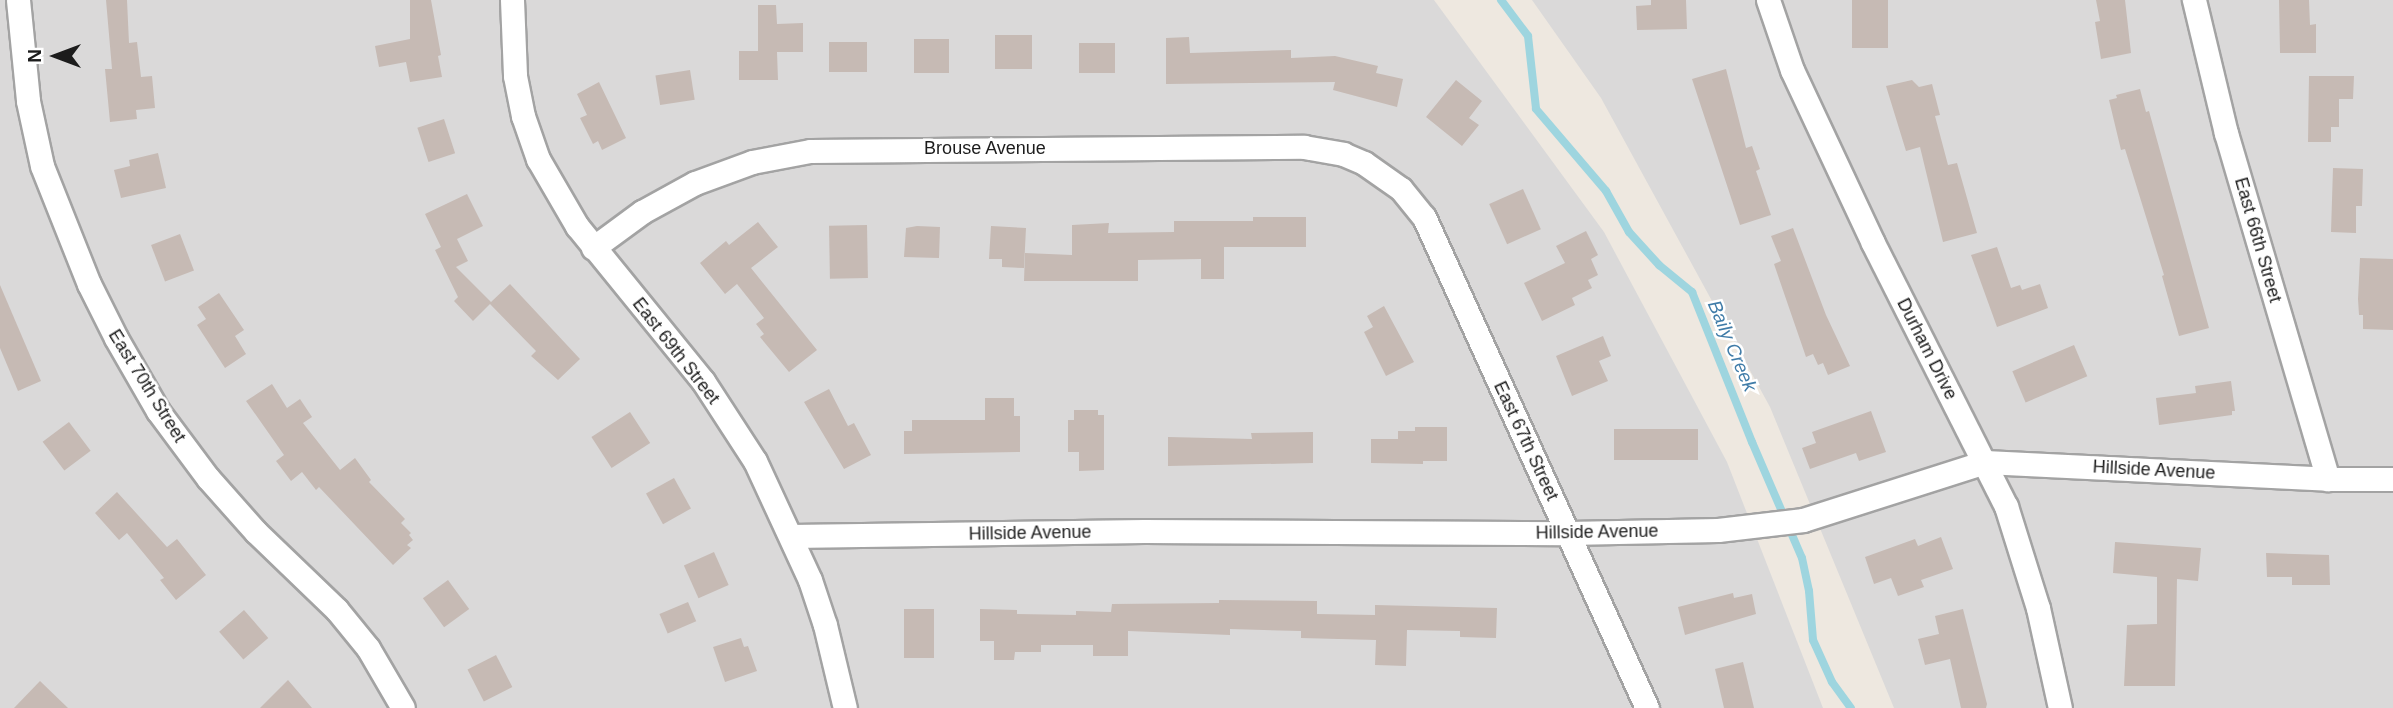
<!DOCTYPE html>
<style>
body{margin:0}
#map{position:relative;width:2393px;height:708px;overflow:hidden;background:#eee8e0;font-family:Helvetica,sans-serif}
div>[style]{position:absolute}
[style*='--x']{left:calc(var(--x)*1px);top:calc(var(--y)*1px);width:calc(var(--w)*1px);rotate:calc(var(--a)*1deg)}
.residential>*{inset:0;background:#dad9d9}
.stream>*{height:8px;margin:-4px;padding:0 4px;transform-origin:4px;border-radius:4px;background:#9ed5df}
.building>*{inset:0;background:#c6bab4;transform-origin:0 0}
.roads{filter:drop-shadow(2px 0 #a3a3a3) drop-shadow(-2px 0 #a3a3a3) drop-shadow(0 2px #a3a3a3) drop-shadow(0 -2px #a3a3a3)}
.minor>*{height:23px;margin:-11.5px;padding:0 11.5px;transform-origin:11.5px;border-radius:11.5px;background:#fff}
span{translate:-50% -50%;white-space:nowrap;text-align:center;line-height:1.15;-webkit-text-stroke:5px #fff;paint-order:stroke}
.street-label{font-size:18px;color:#1c1c1c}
.water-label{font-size:19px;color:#407ca8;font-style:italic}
.north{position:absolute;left:21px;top:21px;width:70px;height:70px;-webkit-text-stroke:5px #fff;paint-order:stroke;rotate:270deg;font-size:19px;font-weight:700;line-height:28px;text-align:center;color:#1c1c1c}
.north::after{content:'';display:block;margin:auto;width:24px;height:32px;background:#1c1c1c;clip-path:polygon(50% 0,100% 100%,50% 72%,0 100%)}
</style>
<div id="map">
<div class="residential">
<i style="clip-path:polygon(0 0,1434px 0,1604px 232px,1727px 462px,1823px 708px,0 708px)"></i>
<i style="clip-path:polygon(1532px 0,2393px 0,2393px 708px,1894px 708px,1770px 407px,1601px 98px)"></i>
</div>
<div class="stream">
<i style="--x:1501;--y:0;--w:45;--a:53.1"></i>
<i style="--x:1528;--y:36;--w:73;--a:83.7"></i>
<i style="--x:1536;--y:109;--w:108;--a:49.5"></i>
<i style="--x:1606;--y:191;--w:47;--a:60.7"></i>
<i style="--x:1629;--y:232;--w:45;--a:47.7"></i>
<i style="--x:1659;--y:265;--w:43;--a:39.3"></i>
<i style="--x:1692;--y:292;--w:162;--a:68.2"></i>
<i style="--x:1752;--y:442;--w:126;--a:66.7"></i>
<i style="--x:1802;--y:558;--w:34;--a:78"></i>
<i style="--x:1809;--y:591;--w:49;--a:85.3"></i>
<i style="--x:1813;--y:640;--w:46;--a:65.7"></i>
<i style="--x:1832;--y:682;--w:32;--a:54"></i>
</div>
<div class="building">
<i style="clip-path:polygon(106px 0,127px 0,129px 43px,137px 42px,141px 77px,152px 76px,155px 108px,136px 110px,137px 119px,110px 122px,105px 69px,112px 69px)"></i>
<i style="clip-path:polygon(410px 0,431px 0,441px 55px,438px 56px,442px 77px,410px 82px,406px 62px,379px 67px,375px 46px,410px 39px)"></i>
<i style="clip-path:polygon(1651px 0,1686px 0,1687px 29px,1637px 30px,1636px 6px,1651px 5px)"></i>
<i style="left:1852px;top:0;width:36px;height:48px"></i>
<i style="clip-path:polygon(2096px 0,2125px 0,2131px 53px,2101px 59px,2095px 22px,2100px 21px)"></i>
<i style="clip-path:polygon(2279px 0,2309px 0,2310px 25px,2316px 24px,2316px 53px,2280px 53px)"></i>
<i style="clip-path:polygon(758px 5px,776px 5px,777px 24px,803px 23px,803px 52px,777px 52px,778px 80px,739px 80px,739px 51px,758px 51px)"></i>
<i style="left:995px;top:35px;width:37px;height:34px"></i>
<i style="clip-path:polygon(1189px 37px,1190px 53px,1291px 50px,1291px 58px,1335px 56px,1378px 66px,1376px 73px,1403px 79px,1397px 107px,1333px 90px,1335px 82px,1166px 84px,1166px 38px)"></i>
<i style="left:914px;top:39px;width:35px;height:34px"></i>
<i style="left:829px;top:42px;width:38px;height:30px"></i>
<i style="left:1079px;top:43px;width:36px;height:30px"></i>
<i style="clip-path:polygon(1726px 69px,1746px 148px,1752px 146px,1760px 169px,1756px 171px,1771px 215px,1740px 225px,1692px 79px)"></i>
<i style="left:690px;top:70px;width:30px;height:35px;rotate:81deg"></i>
<i style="clip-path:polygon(2309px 76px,2354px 76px,2353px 99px,2339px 99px,2339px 127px,2331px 127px,2331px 142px,2308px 142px)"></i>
<i style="clip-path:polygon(1456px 80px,1482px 101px,1469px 118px,1479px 125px,1462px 146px,1426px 117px)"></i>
<i style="clip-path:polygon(1912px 80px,1919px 87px,1932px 84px,1940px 115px,1935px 116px,1948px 165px,1957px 163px,1977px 233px,1943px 242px,1920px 147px,1906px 151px,1886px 86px)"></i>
<i style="clip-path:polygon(599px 82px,626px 138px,602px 150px,598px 141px,593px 144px,580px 118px,587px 115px,577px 94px)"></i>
<i style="clip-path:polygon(2140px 89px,2146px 112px,2149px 111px,2209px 328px,2179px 336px,2162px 276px,2164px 275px,2125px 149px,2121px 150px,2109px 100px,2117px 98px,2116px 95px)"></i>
<i style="left:444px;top:119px;width:36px;height:28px;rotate:72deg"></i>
<i style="clip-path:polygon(158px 153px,166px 188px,121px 198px,114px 170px,130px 166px,129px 160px)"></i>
<i style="clip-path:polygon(2333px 168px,2363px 169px,2362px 206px,2356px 206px,2356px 233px,2331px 232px)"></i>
<i style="left:1523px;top:189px;width:44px;height:37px;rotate:66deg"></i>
<i style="clip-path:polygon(467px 194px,483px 226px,457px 239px,468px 261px,456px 267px,491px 302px,510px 284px,580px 359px,558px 380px,531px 356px,536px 351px,490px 304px,473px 321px,454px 301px,458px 297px,435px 250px,441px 247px,425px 214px)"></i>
<i style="clip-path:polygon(1253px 217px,1306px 217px,1306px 247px,1224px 247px,1224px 279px,1201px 279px,1201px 259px,1138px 260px,1138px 281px,1024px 281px,1025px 253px,1072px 255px,1072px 225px,1109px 223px,1108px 233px,1174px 232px,1174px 221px,1253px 221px)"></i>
<i style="clip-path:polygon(758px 222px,778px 247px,751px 268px,817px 350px,789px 372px,760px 337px,764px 334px,756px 324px,764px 318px,737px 284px,725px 294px,700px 263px,726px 241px,729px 245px)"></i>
<i style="left:867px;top:225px;width:53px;height:38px;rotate:89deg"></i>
<i style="clip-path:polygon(917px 226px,940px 227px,939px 258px,904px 257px,906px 228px)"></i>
<i style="clip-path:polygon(991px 226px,1026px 228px,1024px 268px,1002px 267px,1002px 259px,989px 259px)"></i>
<i style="clip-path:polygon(1793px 228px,1826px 315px,1850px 366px,1828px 375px,1823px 363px,1818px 365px,1813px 354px,1806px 357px,1774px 264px,1781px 261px,1771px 236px)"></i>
<i style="clip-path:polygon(1586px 231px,1598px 255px,1591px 259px,1598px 275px,1588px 280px,1592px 288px,1572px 298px,1575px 305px,1542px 321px,1524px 283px,1565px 263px,1556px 246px)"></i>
<i style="left:180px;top:234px;width:39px;height:31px;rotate:69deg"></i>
<i style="clip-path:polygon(1997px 247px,2011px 288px,2020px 285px,2022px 290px,2040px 284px,2048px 308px,1997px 327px,1971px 255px)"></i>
<i style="clip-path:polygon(2360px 258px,2393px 259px,2393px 330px,2363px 329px,2363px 315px,2359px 315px,2358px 299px)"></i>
<i style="clip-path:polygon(0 285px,41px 381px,18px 391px,0 348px)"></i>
<i style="clip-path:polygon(219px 293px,244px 330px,235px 336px,246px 354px,225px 368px,197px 325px,206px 319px,198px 307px)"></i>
<i style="clip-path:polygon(1384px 306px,1414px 362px,1386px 376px,1364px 332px,1373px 327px,1367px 316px)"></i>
<i style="clip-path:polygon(1603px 336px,1611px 356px,1599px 361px,1608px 381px,1572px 396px,1556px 356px)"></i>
<i style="left:2074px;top:345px;width:34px;height:67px;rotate:67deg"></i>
<i style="clip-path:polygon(2231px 381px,2235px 411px,2232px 411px,2232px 415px,2159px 425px,2156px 398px,2196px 393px,2195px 386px)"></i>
<i style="clip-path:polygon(272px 384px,287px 408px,300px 399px,312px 417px,303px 423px,340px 470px,355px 458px,371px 480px,369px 482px,405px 519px,401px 523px,411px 533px,409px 535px,413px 540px,407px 545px,411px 548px,393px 565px,319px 487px,316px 490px,302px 472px,291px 481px,276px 461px,284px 455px,246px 401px)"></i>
<i style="clip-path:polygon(829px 389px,848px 426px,854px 423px,871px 455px,844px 469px,804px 402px)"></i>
<i style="clip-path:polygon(985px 398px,1014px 398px,1014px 416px,1020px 416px,1020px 452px,904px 454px,904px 431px,912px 431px,912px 420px,985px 420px)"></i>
<i style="clip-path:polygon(1074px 410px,1098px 410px,1098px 415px,1104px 415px,1104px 470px,1079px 471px,1079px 452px,1068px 452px,1068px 420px,1074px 420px)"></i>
<i style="clip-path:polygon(1871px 411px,1886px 452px,1859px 461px,1856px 453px,1810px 469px,1802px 448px,1816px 443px,1812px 432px)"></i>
<i style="left:630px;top:412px;width:37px;height:46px;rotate:57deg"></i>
<i style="left:69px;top:422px;width:36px;height:33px;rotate:53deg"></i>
<i style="clip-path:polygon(1415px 427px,1447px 427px,1447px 461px,1423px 461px,1423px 464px,1371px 463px,1371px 439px,1398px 439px,1398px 431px,1415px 431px)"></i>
<i style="left:1698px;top:429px;width:31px;height:84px;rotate:90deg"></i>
<i style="clip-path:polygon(1313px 432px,1313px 463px,1168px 466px,1168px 437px,1252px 439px,1251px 433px)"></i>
<i style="left:674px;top:478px;width:35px;height:32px;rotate:61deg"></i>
<i style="clip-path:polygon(117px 492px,167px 547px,177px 539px,206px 575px,176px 600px,160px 580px,164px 578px,127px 533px,119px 540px,95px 513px)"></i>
<i style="clip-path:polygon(1941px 537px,1953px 569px,1921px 580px,1924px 587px,1898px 596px,1891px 578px,1874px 584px,1865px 557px,1915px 539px,1918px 546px)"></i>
<i style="clip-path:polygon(2115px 542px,2201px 548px,2198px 581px,2177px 579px,2175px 686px,2124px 686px,2127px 625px,2157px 624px,2157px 577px,2113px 573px)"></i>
<i style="left:714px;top:552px;width:36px;height:33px;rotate:66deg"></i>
<i style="clip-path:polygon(2266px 553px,2329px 555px,2330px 585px,2292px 585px,2292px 577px,2267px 577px)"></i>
<i style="left:448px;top:580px;width:36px;height:31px;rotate:54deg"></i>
<i style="clip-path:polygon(1733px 593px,1734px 598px,1752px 594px,1756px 614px,1685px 635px,1678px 607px)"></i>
<i style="clip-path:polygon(1219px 600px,1317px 601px,1317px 614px,1375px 615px,1375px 605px,1497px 608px,1496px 638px,1460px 637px,1460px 631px,1407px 630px,1406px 666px,1375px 665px,1376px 640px,1301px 638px,1301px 631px,1230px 629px,1230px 635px,1128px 631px,1128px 656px,1093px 656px,1093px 645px,1041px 645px,1041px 652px,1015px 652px,1014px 660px,994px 660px,994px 641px,980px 641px,980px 609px,1017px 610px,1017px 614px,1076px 615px,1076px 611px,1111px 612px,1112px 604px,1219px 603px)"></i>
<i style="left:688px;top:602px;width:21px;height:31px;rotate:67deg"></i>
<i style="left:934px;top:609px;width:49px;height:30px;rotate:90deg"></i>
<i style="clip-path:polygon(1963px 609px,1987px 704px,1986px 708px,1961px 708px,1950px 659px,1925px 665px,1918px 639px,1939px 634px,1935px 616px)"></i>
<i style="left:244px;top:610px;width:37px;height:33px;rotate:49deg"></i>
<i style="clip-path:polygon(741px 638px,744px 647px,748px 646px,757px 671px,725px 682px,713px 647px)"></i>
<i style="left:496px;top:655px;width:36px;height:32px;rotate:63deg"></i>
<i style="clip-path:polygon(1743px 662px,1754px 708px,1724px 708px,1715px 669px)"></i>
<i style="clip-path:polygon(288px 680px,312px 708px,260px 708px)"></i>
<i style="clip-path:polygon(40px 681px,68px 708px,14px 708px)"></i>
</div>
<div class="roads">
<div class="minor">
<i style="--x:18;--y:0;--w:101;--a:84.3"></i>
<i style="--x:28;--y:101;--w:66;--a:77.8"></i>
<i style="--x:42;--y:166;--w:127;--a:68.3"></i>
<i style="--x:89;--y:284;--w:60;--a:63.4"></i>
<i style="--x:116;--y:338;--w:84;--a:60.1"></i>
<i style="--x:158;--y:411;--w:84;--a:53.3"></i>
<i style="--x:208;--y:478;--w:72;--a:48.4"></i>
<i style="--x:256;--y:532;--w:112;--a:43.9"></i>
<i style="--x:337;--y:610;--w:49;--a:50.8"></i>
<i style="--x:368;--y:648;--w:69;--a:59.7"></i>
<i style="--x:512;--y:0;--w:76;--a:87.7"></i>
<i style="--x:515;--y:76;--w:41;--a:78.7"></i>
<i style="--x:523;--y:116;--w:46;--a:70.8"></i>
<i style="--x:538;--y:159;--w:78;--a:59.8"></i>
<i style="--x:577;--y:226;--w:200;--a:50.9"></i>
<i style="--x:703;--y:381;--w:95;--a:57"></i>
<i style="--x:755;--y:461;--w:131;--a:65.2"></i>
<i style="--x:810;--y:580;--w:47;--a:71.6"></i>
<i style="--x:825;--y:625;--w:85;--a:76.5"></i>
<i style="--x:1768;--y:0;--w:74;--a:71.1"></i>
<i style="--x:1792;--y:70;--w:191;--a:64.9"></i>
<i style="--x:1873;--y:243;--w:295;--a:63.2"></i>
<i style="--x:2006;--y:506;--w:107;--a:72.6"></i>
<i style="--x:2038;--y:608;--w:102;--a:77.6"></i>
<i style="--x:2194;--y:0;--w:137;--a:76.5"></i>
<i style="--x:2226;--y:133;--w:361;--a:73.6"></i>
<i style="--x:593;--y:248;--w:61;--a:-36.3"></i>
<i style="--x:642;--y:212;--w:60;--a:-28.7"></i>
<i style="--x:695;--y:183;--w:61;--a:-20.2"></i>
<i style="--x:752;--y:162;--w:59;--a:-10.7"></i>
<i style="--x:810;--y:151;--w:494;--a:-0.5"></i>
<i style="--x:1304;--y:147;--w:40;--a:10"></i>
<i style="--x:1343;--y:154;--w:23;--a:23"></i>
<i style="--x:1364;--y:163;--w:45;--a:35.1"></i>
<i style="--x:1401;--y:189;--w:36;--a:51"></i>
<i style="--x:1424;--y:217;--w:539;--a:65.57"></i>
<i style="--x:791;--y:536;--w:353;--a:-0.8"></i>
<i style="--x:1144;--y:531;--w:424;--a:0.3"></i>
<i style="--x:1568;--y:533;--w:150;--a:-1.1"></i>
<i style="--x:1718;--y:530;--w:86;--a:-6.7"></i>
<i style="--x:1803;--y:520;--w:191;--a:-17.7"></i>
<i style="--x:1985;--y:462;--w:343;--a:2.8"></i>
<i style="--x:2328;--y:479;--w:65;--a:0"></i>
</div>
</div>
<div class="street-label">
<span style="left:985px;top:148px">Brouse Avenue</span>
<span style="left:2258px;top:240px;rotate:74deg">East 66th Street</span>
<span style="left:1927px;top:349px;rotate:63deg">Durham Drive</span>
<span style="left:676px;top:351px;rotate:52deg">East 69th Street</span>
<span style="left:147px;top:386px;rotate:58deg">East 70th Street</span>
<span style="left:1526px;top:441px;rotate:65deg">East 67th Street</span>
<span style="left:2154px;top:470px;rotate:3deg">Hillside Avenue</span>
<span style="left:1597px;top:532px;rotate:-1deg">Hillside Avenue</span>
<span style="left:1030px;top:533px;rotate:-1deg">Hillside Avenue</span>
</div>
<div class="water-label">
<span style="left:1732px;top:346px;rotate:67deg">Baily Creek</span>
</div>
<div class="north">N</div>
</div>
